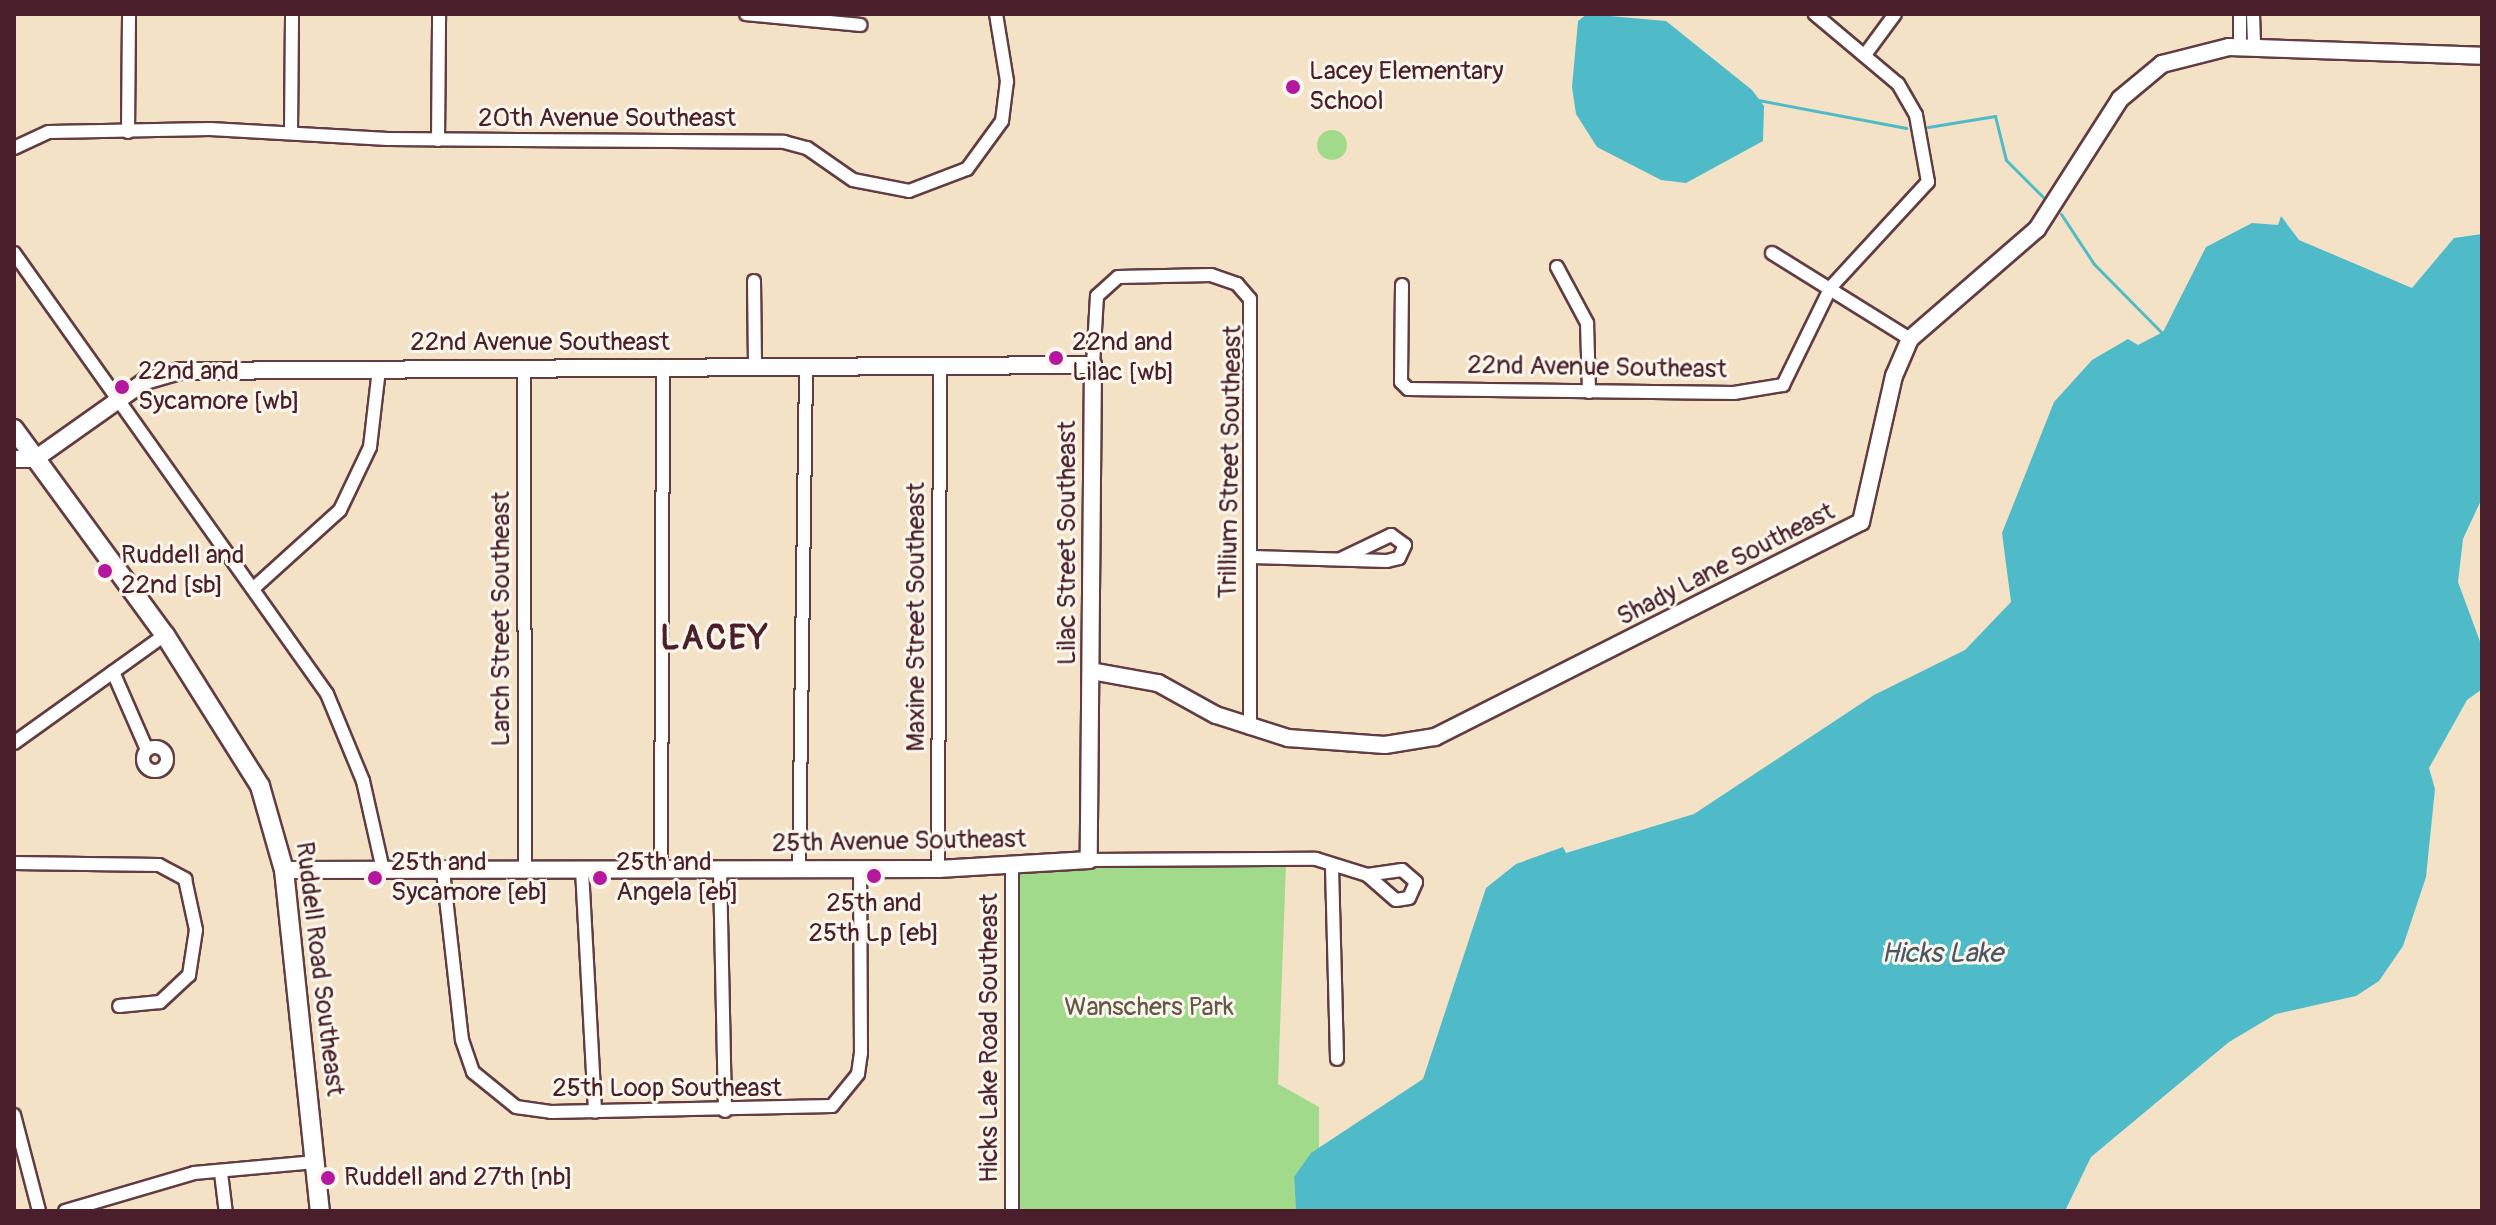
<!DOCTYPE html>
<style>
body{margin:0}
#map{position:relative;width:2496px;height:1225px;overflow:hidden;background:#f3e2c6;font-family:Pangolin,sans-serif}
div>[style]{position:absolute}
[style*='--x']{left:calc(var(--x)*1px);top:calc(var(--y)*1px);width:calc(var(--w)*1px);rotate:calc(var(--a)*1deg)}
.green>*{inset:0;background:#a2da8b}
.round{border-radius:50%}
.water>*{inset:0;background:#4fbbc9}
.stream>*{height:3px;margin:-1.5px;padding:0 1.5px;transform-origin:1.5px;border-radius:1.5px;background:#4fbbc9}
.roads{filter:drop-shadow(2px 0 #633c42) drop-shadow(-2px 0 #633c42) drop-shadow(0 2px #633c42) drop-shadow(0 -2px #633c42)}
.minor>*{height:12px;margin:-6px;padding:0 6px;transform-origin:6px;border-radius:6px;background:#fff}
.minor>.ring{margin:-6px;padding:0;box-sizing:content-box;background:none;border:12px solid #fff;border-radius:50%}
.tertiary>*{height:16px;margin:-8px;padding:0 8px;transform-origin:8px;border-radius:8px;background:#fff}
.secondary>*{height:18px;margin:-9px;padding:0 9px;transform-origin:9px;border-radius:9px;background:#fff}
.dots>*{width:22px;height:22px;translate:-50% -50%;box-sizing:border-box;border:4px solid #fbf7ec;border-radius:50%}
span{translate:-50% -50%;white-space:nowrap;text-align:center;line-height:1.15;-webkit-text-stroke:6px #fbf7ec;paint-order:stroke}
.poi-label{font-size:26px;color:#4a1f2b}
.left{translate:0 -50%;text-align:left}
.street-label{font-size:26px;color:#4a1f2b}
.park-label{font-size:26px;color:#645748}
.water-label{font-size:28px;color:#4c5662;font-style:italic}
.district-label{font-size:34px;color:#4a1f2b;font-weight:700;letter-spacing:2px}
.frame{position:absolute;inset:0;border:16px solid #4a1f2b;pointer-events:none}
</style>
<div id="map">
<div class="green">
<i class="round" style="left:1317px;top:130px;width:30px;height:30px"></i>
<i style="clip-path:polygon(1286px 864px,1278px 1084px,1319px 1107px,1319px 1151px,1294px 1177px,1296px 1211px,1018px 1211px,1019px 866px)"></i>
</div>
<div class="water">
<i style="clip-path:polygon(1587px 14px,1666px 21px,1752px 90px,1764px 106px,1763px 141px,1686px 183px,1661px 180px,1597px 147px,1576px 114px,1572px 87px,1578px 21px)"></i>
<i style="clip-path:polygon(2281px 216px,2299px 240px,2412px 288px,2454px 238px,2482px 234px,2482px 498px,2463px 539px,2458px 582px,2482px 647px,2482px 689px,2467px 700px,2429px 768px,2435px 789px,2426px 877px,2403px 946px,2379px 981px,2356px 996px,2276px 1014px,2229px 1042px,2091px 1157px,2065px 1211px,1296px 1211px,1294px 1177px,1311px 1153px,1423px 1079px,1486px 888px,1516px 864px,1563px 847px,1566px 853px,1694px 814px,1874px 695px,1965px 650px,2011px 602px,2002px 533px,2054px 402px,2092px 360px,2128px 339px,2138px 345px,2163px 332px,2206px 247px,2252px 223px,2278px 225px)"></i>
</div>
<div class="stream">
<i style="--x:1758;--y:100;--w:151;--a:10.7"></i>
<i style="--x:1928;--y:127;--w:68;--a:-9.3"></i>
<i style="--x:1995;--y:116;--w:45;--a:76"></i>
<i style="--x:2006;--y:160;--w:58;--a:45"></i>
<i style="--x:2061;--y:214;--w:60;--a:56.6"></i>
<i style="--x:2094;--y:264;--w:98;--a:45.4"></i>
</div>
<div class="roads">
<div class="minor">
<i style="--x:746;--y:14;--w:115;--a:5.5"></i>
<i style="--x:2240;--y:14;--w:33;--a:90"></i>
<i style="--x:2253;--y:14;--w:33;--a:88"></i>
<i style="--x:1867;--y:52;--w:47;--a:-53.6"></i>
<i style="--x:128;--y:132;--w:118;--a:-89.5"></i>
<i style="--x:291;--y:133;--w:119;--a:-89.5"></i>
<i style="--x:438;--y:140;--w:126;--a:-89.5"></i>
<i style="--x:14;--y:148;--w:38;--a:-25"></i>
<i style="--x:49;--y:132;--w:161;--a:-1.1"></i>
<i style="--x:210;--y:129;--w:178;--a:3.2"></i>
<i style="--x:388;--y:139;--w:396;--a:0.4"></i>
<i style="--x:784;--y:142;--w:24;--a:15"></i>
<i style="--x:807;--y:148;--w:56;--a:34.8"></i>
<i style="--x:853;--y:180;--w:57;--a:11.1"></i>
<i style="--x:909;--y:191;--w:62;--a:-20.8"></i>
<i style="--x:967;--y:169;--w:59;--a:-53.9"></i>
<i style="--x:1002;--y:121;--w:40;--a:-82.9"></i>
<i style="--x:1007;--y:81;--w:68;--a:-99.3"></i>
<i style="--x:14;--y:253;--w:541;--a:54.63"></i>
<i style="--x:327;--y:694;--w:94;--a:67.5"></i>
<i style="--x:363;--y:781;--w:91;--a:77.3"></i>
<i style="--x:1772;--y:253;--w:163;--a:31.9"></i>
<i style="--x:1557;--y:267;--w:64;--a:61.8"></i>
<i style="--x:1587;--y:323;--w:69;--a:88.3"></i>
<i style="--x:754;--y:281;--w:86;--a:89.3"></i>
<i style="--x:1402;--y:285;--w:97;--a:90.6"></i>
<i style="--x:1401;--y:382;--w:10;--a:45"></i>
<i style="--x:1408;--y:389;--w:326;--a:0.7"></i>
<i style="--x:1734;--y:393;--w:50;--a:-9.3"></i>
<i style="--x:1783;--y:385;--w:109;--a:-63.9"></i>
<i style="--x:1831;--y:287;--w:143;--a:-47.3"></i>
<i style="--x:1928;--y:182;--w:68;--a:-100.2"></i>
<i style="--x:1916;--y:115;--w:36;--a:-120"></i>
<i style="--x:1898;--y:84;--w:109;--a:-139.9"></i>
<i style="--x:1093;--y:365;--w:69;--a:-86.7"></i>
<i style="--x:1097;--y:296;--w:28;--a:-42"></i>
<i style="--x:1118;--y:277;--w:93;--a:-1.2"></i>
<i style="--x:1211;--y:275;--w:28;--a:19"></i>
<i style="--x:1237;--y:284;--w:20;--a:49"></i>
<i style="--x:1250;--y:299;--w:429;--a:90"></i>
<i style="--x:524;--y:367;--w:503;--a:89.89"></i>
<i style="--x:1252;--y:557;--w:135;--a:1.7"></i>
<i style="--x:1387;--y:561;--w:12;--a:-14"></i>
<i style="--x:1399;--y:558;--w:14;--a:-65"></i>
<i style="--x:1405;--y:545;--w:17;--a:-144"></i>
<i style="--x:1391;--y:535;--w:55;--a:154.4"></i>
<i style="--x:256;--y:586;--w:113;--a:-42.1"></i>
<i style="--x:340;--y:510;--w:70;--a:-64.5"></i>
<i style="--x:370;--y:447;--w:79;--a:-83.4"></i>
<i style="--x:113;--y:672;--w:85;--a:66.4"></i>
<i style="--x:14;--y:743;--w:186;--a:-35.6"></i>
<i class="ring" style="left:143px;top:747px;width:12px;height:12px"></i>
<i style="--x:1089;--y:860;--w:227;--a:-0.3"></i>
<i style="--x:1316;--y:859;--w:53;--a:17.4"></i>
<i style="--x:1367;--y:875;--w:38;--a:41"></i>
<i style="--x:1396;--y:900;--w:13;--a:-9"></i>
<i style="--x:1409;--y:898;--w:17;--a:-66"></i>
<i style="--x:1416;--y:882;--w:18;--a:-139"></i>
<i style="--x:1402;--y:870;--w:35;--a:172"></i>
<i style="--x:14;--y:863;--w:145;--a:0.8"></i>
<i style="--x:159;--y:865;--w:30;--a:28"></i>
<i style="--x:185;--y:879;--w:52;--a:77.8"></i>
<i style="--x:196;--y:930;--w:46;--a:98.8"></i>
<i style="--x:189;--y:975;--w:40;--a:137"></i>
<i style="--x:160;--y:1002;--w:41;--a:174.4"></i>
<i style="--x:1332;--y:867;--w:192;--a:88.5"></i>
<i style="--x:938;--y:869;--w:503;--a:-89.77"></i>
<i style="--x:582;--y:870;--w:242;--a:86.9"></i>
<i style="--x:720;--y:870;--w:241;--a:88.8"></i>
<i style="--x:799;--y:870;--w:503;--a:-89.2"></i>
<i style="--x:443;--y:871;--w:170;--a:83.6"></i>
<i style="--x:462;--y:1040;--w:34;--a:71"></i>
<i style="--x:473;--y:1072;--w:55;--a:39.1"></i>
<i style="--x:516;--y:1107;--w:35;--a:8"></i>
<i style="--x:551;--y:1112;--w:281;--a:-1.2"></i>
<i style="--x:832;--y:1106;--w:41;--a:-50.9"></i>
<i style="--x:858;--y:1074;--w:21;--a:-82"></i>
<i style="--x:861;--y:1053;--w:184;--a:-90.3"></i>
<i style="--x:661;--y:871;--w:505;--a:-89.77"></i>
<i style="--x:14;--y:1115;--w:99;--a:75.4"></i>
<i style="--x:221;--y:1173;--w:38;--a:83"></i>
<i style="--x:65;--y:1211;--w:134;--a:-16.4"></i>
<i style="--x:194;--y:1173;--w:122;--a:-5.2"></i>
<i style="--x:1012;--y:1211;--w:345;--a:-90"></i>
</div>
<div class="tertiary">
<i style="--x:14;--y:459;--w:21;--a:0"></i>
<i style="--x:35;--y:459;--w:135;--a:-35.3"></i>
<i style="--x:145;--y:381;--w:36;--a:-16"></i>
<i style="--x:180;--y:371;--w:913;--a:-0.38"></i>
<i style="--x:1093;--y:365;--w:495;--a:90.5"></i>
<i style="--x:1089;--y:860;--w:151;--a:176.6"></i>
<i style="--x:938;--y:869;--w:654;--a:179.91"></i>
<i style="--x:1091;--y:671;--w:68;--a:10.2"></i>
<i style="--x:1158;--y:683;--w:66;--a:28.9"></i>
<i style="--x:1216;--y:715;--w:76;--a:17.7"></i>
<i style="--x:1288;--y:738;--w:97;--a:4.1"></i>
<i style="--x:1385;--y:745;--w:51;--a:-9.1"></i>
<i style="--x:1435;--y:737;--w:477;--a:-26.8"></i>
<i style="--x:1861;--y:522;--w:150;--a:-77.3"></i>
<i style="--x:1894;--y:376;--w:40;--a:-66.6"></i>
<i style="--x:1910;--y:339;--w:168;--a:-40.9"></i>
<i style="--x:2037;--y:229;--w:154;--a:-57.4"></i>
<i style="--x:2120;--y:99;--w:55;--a:-39.8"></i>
<i style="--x:2162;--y:64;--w:69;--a:-14.2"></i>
<i style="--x:2229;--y:47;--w:253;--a:2"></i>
</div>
<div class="secondary">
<i style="--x:14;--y:429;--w:255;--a:53.8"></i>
<i style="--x:165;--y:635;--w:178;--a:57.8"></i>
<i style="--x:260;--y:786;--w:87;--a:74.1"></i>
<i style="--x:284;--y:870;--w:343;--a:84"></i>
</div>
</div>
<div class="dots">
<i style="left:1293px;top:87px;background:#b5179e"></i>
<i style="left:1056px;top:358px;background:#b5179e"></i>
<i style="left:122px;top:387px;background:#b5179e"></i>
<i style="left:105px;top:571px;background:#b5179e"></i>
<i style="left:874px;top:876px;background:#b5179e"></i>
<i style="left:375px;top:878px;background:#b5179e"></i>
<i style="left:600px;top:878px;background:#b5179e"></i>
<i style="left:328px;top:1178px;background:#b5179e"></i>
</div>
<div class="poi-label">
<span class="left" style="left:1309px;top:87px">Lacey Elementary<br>School</span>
<span class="left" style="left:1072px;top:358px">22nd and<br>Lilac [wb]</span>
<span class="left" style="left:138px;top:387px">22nd and<br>Sycamore [wb]</span>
<span class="left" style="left:121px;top:571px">Ruddell and<br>22nd [sb]</span>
<span class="left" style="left:391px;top:878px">25th and<br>Sycamore [eb]</span>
<span class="left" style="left:616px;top:878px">25th and<br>Angela [eb]</span>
<span style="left:874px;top:919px">25th and<br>25th Lp [eb]</span>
<span class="left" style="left:344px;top:1178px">Ruddell and 27th [nb]</span>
</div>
<div class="street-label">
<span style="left:607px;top:119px">20th Avenue Southeast</span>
<span style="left:540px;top:343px">22nd Avenue Southeast</span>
<span style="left:1597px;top:368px;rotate:1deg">22nd Avenue Southeast</span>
<span style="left:1231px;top:462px;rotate:-89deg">Trillium Street Southeast</span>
<span style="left:1068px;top:543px;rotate:-90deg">Lilac Street Southeast</span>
<span style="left:1726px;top:565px;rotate:-27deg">Shady Lane Southeast</span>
<span style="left:917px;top:617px;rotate:-90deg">Maxine Street Southeast</span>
<span style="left:502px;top:619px;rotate:-90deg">Larch Street Southeast</span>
<span style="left:899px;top:842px;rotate:-1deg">25th Avenue Southeast</span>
<span style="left:319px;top:969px;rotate:83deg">Ruddell Road Southeast</span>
<span style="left:990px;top:1038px;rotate:-90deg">Hicks Lake Road Southeast</span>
<span style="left:667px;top:1089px">25th Loop Southeast</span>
</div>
<div class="park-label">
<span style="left:1149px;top:1008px">Wanschers Park</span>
</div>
<div class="water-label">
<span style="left:1942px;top:954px">Hicks Lake</span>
</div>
<div class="district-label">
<span style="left:715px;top:639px">LACEY</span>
</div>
<div class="frame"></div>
</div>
